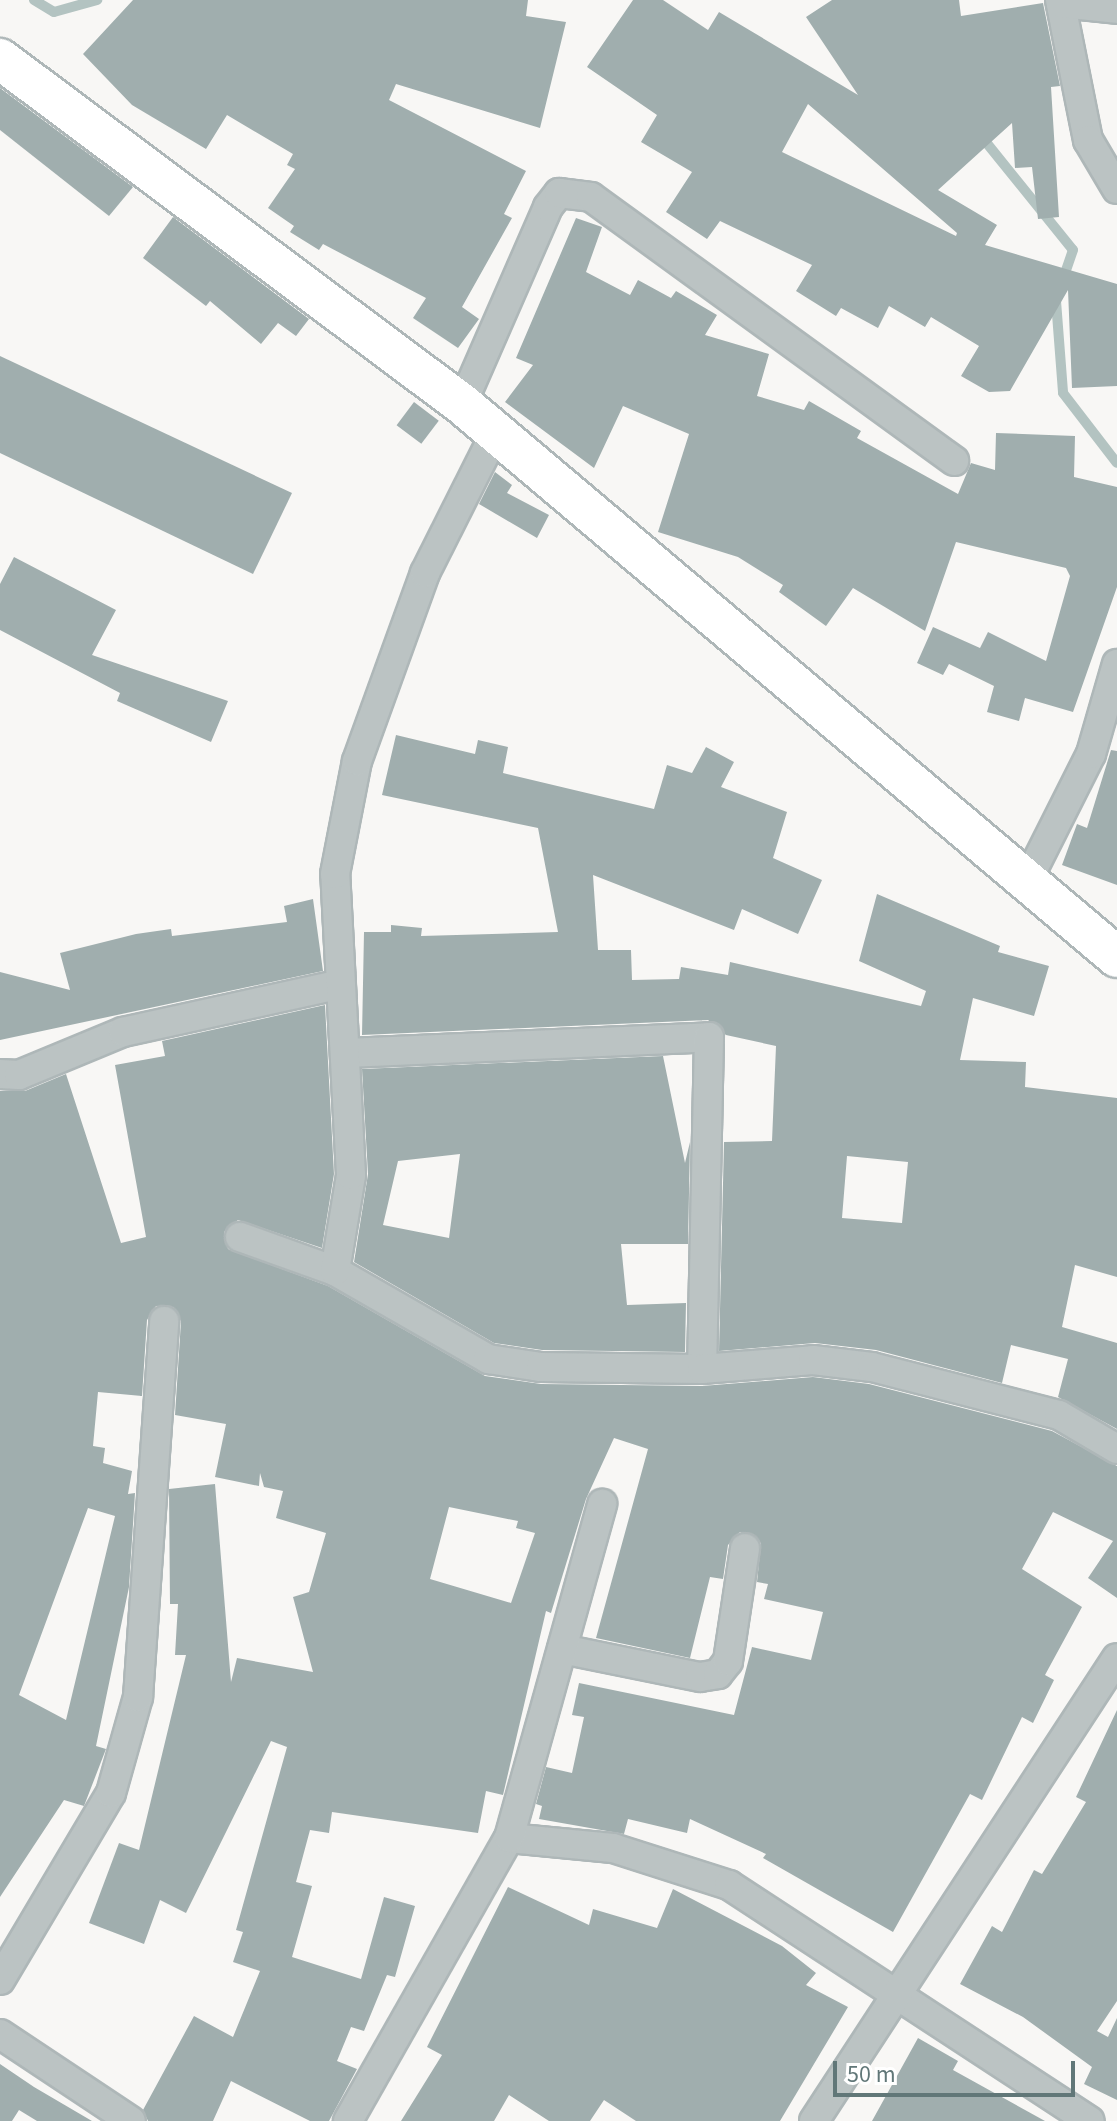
<!DOCTYPE html>
<style>
body{margin:0}
#map{position:relative;width:1117px;height:2121px;overflow:hidden;background:#f8f7f5;font-family:"Source Sans 3",sans-serif}
div>[style]{position:absolute}
[style*='--x']{left:calc(var(--x)*1px);top:calc(var(--y)*1px);width:calc(var(--w)*1px);rotate:calc(var(--a)*1deg)}
.stream>*{height:10px;margin:-5px;padding:0 5px;transform-origin:5px;border-radius:5px;background:#b3c3c1}
.building>*{inset:0;background:#a0aeae;transform-origin:0 0}
.roads{filter:drop-shadow(2px 0 #aeb7b8) drop-shadow(-2px 0 #aeb7b8) drop-shadow(0 2px #aeb7b8) drop-shadow(0 -2px #aeb7b8)}
.street>*{height:28px;margin:-14px;padding:0 14px;transform-origin:14px;border-radius:14px;background:#bbc3c3}
.secondary>*{height:40px;margin:-20px;padding:0 20px;transform-origin:20px;border-radius:20px;background:#fff}
span{translate:-50% -50%;white-space:nowrap;text-align:center;line-height:1.15;-webkit-text-stroke:8px #fff;paint-order:stroke}
.scale{position:absolute;left:833px;top:2061px;width:242px;height:36px;box-sizing:border-box;border:4px solid #617778;border-top:0;padding-left:10px;font-size:24px;line-height:28px;white-space:nowrap;color:#617778;-webkit-text-stroke:6px #fff;paint-order:stroke}
</style>
<div id="map">
<div class="stream">
<i style="--x:34;--y:0;--w:23;--a:31"></i>
<i style="--x:54;--y:12;--w:45;--a:-15.6"></i>
<i style="--x:981;--y:136;--w:146;--a:51.1"></i>
<i style="--x:1073;--y:250;--w:34;--a:109"></i>
<i style="--x:1056;--y:301;--w:92;--a:85.6"></i>
<i style="--x:1063;--y:393;--w:88;--a:52.4"></i>
</div>
<div class="building">
<i style="clip-path:polygon(133px 0,528px 0,526px 16px,566px 22px,540px 128px,396px 84px,389px 100px,526px 171px,504px 214px,512px 218px,462px 307px,479px 319px,458px 348px,413px 318px,426px 298px,323px 244px,319px 250px,290px 232px,294px 226px,268px 208px,295px 169px,287px 165px,293px 154px,227px 115px,206px 149px,132px 105px,83px 54px)"></i>
<i style="clip-path:polygon(evenodd,633px 0,663px 0,708px 30px,719px 12px,858px 95px,806px 17px,832px 0,959px 0,961px 16px,1043px 3px,1060px 86px,1051px 87px,1059px 217px,1038px 219px,1032px 167px,1015px 168px,1012px 123px,938px 190px,997px 225px,985px 245px,1117px 284px,1117px 386px,1072px 388px,1068px 290px,1010px 391px,989px 392px,961px 376px,979px 346px,931px 317px,925px 327px,889px 306px,878px 328px,841px 308px,836px 316px,796px 291px,812px 265px,720px 221px,707px 239px,666px 212px,692px 172px,641px 142px,657px 115px,587px 67px,633px 0,808px 104px,957px 233px,956px 236px,782px 152px,808px 104px)"></i>
<i style="clip-path:polygon(0 88px,133px 187px,109px 216px,0 130px)"></i>
<i style="clip-path:polygon(173px 217px,309px 319px,296px 336px,278px 323px,261px 344px,210px 301px,206px 306px,143px 258px)"></i>
<i style="clip-path:polygon(576px 218px,602px 227px,586px 272px,630px 295px,638px 280px,671px 298px,676px 291px,717px 315px,705px 335px,769px 354px,757px 396px,804px 410px,809px 401px,861px 431px,857px 438px,958px 494px,971px 463px,995px 470px,996px 433px,1075px 436px,1074px 477px,1117px 487px,1117px 587px,1073px 712px,1025px 698px,1019px 721px,987px 712px,994px 686px,949px 664px,943px 675px,917px 663px,933px 627px,980px 648px,988px 632px,1046px 661px,1070px 576px,1066px 568px,956px 542px,925px 631px,853px 588px,826px 626px,779px 592px,783px 585px,738px 557px,658px 532px,689px 434px,623px 406px,594px 468px,505px 402px,533px 365px,516px 358px)"></i>
<i style="clip-path:polygon(0 356px,292px 493px,253px 574px,0 453px)"></i>
<i style="left:414px;top:402px;width:31px;height:29px;rotate:37deg"></i>
<i style="clip-path:polygon(495px 472px,512px 485px,507px 493px,549px 515px,537px 538px,479px 504px)"></i>
<i style="clip-path:polygon(14px 557px,116px 610px,92px 655px,228px 701px,211px 742px,117px 701px,120px 693px,0 630px,0 584px)"></i>
<i style="clip-path:polygon(evenodd,396px 735px,475px 754px,478px 740px,508px 747px,503px 773px,654px 809px,667px 765px,692px 773px,706px 747px,734px 762px,721px 787px,787px 812px,773px 858px,822px 880px,798px 934px,742px 909px,734px 930px,593px 875px,598px 950px,631px 950px,632px 980px,679px 979px,681px 967px,728px 975px,730px 962px,921px 1006px,926px 991px,859px 961px,877px 894px,1000px 946px,998px 952px,1049px 966px,1034px 1016px,973px 998px,960px 1060px,1026px 1062px,1025px 1087px,1117px 1098px,1117px 1277px,1075px 1265px,1062px 1327px,1117px 1343px,1117px 1429px,1058px 1397px,1068px 1359px,1011px 1345px,1002px 1383px,876px 1350px,815px 1343px,719px 1351px,724px 1142px,772px 1141px,776px 1046px,726px 1035px,708px 1020px,362px 1035px,364px 932px,391px 932px,391px 925px,422px 928px,421px 936px,558px 932px,538px 828px,382px 795px,396px 735px,847px 1156px,908px 1162px,902px 1223px,842px 1218px,847px 1156px)"></i>
<i style="clip-path:polygon(1111px 750px,1117px 751px,1117px 885px,1062px 865px,1077px 824px,1087px 828px)"></i>
<i style="clip-path:polygon(313px 899px,323px 971px,0 1040px,0 972px,70px 990px,60px 953px,136px 934px,171px 929px,172px 936px,287px 922px,284px 906px)"></i>
<i style="clip-path:polygon(evenodd,325px 1005px,334px 1174px,322px 1248px,238px 1220px,224px 1232px,228px 1249px,328px 1286px,485px 1376px,541px 1384px,702px 1386px,813px 1377px,869px 1384px,1052px 1431px,1117px 1466px,1117px 1598px,1088px 1578px,1113px 1541px,1053px 1512px,1022px 1569px,1082px 1607px,1045px 1675px,1054px 1680px,1033px 1723px,1022px 1717px,982px 1800px,970px 1794px,893px 1932px,763px 1858px,766px 1854px,690px 1819px,687px 1833px,628px 1819px,624px 1834px,539px 1819px,542px 1806px,536px 1804px,546px 1767px,572px 1773px,584px 1717px,572px 1715px,579px 1683px,734px 1715px,752px 1647px,811px 1660px,823px 1612px,764px 1599px,768px 1584px,757px 1582px,761px 1543px,740px 1532px,728px 1545px,723px 1579px,710px 1577px,690px 1658px,596px 1638px,648px 1449px,614px 1438px,586px 1499px,551px 1613px,546px 1611px,503px 1795px,486px 1791px,478px 1833px,332px 1812px,329px 1833px,310px 1830px,296px 1882px,312px 1886px,292px 1957px,361px 1979px,384px 1897px,415px 1906px,395px 1977px,387px 1975px,364px 2031px,351px 2027px,337px 2061px,357px 2069px,329px 2121px,310px 2121px,231px 2081px,213px 2121px,148px 2121px,143px 2110px,194px 2016px,233px 2037px,260px 1971px,233px 1962px,243px 1932px,236px 1930px,287px 1747px,271px 1741px,186px 1913px,160px 1900px,144px 1944px,89px 1923px,119px 1843px,139px 1850px,186px 1655px,175px 1655px,178px 1604px,170px 1604px,169px 1489px,215px 1484px,231px 1682px,237px 1658px,313px 1672px,293px 1597px,309px 1592px,326px 1533px,276px 1518px,283px 1491px,264px 1487px,260px 1473px,259px 1486px,215px 1477px,226px 1424px,175px 1415px,181px 1321px,173px 1307px,156px 1306px,147px 1320px,142px 1396px,98px 1392px,93px 1446px,105px 1448px,103px 1463px,132px 1471px,128px 1494px,135px 1493px,129px 1587px,96px 1746px,106px 1749px,84px 1806px,64px 1800px,0 1897px,0 1091px,25px 1091px,66px 1074px,121px 1243px,146px 1237px,115px 1065px,165px 1056px,162px 1041px,325px 1005px,449px 1507px,518px 1521px,516px 1528px,535px 1533px,511px 1603px,430px 1579px,449px 1507px,325px 1005px,88px 1508px,115px 1516px,66px 1720px,19px 1695px,88px 1508px)"></i>
<i style="clip-path:polygon(evenodd,663px 1056px,685px 1163px,690px 1142px,688px 1244px,621px 1244px,627px 1305px,686px 1303px,685px 1352px,542px 1350px,494px 1343px,354px 1262px,368px 1174px,362px 1069px,663px 1056px,460px 1154px,449px 1238px,383px 1225px,398px 1161px,460px 1154px)"></i>
<i style="clip-path:polygon(1117px 1710px,1117px 2001px,1097px 2031px,1108px 2037px,1117px 2018px,1117px 2100px,1084px 2084px,1092px 2067px,1023px 2017px,960px 1984px,992px 1926px,1002px 1932px,1034px 1870px,1042px 1874px,1086px 1802px,1076px 1797px)"></i>
<i style="clip-path:polygon(508px 1887px,589px 1925px,593px 1909px,657px 1928px,673px 1889px,782px 1946px,816px 1973px,806px 1985px,848px 2007px,780px 2121px,636px 2121px,604px 2100px,590px 2121px,549px 2121px,509px 2095px,494px 2121px,401px 2121px,442px 2055px,427px 2047px)"></i>
<i style="clip-path:polygon(918px 2038px,958px 2061px,953px 2070px,1045px 2121px,872px 2121px)"></i>
<i style="clip-path:polygon(0 2064px,34px 2087px,92px 2121px,37px 2121px,19px 2110px,12px 2121px,0 2121px)"></i>
</div>
<div class="roads">
<div class="street">
<i style="--x:1060;--y:0;--w:143;--a:78.7"></i>
<i style="--x:1088;--y:140;--w:57;--a:59.4"></i>
<i style="--x:1061;--y:3;--w:56;--a:6.1"></i>
<i style="--x:462;--y:404;--w:215;--a:-66.4"></i>
<i style="--x:548;--y:207;--w:18;--a:-52"></i>
<i style="--x:559;--y:193;--w:32;--a:7"></i>
<i style="--x:591;--y:197;--w:449;--a:36"></i>
<i style="--x:1028;--y:879;--w:140;--a:-63.3"></i>
<i style="--x:1091;--y:754;--w:94;--a:-73.9"></i>
<i style="--x:349;--y:1053;--w:360;--a:-2.5"></i>
<i style="--x:709;--y:1037;--w:332;--a:91.2"></i>
<i style="--x:0;--y:1074;--w:19;--a:3"></i>
<i style="--x:19;--y:1075;--w:113;--a:-22.5"></i>
<i style="--x:123;--y:1032;--w:219;--a:-12.4"></i>
<i style="--x:240;--y:1237;--w:101;--a:19.7"></i>
<i style="--x:335;--y:1271;--w:177;--a:29.9"></i>
<i style="--x:488;--y:1359;--w:54;--a:8.6"></i>
<i style="--x:541;--y:1367;--w:161;--a:0.7"></i>
<i style="--x:702;--y:1369;--w:111;--a:-4.6"></i>
<i style="--x:813;--y:1360;--w:59;--a:6.8"></i>
<i style="--x:872;--y:1367;--w:193;--a:14.4"></i>
<i style="--x:1059;--y:1415;--w:67;--a:30.4"></i>
<i style="--x:335;--y:1271;--w:97;--a:-80.5"></i>
<i style="--x:351;--y:1175;--w:301;--a:-93"></i>
<i style="--x:335;--y:874;--w:115;--a:-79"></i>
<i style="--x:357;--y:761;--w:200;--a:-70.1"></i>
<i style="--x:425;--y:573;--w:158;--a:-63.3"></i>
<i style="--x:562;--y:1649;--w:141;--a:11.5"></i>
<i style="--x:700;--y:1677;--w:18;--a:-9"></i>
<i style="--x:718;--y:1674;--w:16;--a:-52"></i>
<i style="--x:728;--y:1661;--w:114;--a:-81.4"></i>
<i style="--x:509;--y:1838;--w:104;--a:5.5"></i>
<i style="--x:613;--y:1848;--w:122;--a:17.7"></i>
<i style="--x:729;--y:1885;--w:431;--a:33.2"></i>
<i style="--x:0;--y:1980;--w:217;--a:-59.3"></i>
<i style="--x:111;--y:1793;--w:100;--a:-74.3"></i>
<i style="--x:138;--y:1697;--w:377;--a:-86"></i>
<i style="--x:0;--y:2034;--w:157;--a:33.6"></i>
<i style="--x:348;--y:2121;--w:326;--a:-60.4"></i>
<i style="--x:509;--y:1838;--w:347;--a:-74.4"></i>
<i style="--x:814;--y:2121;--w:553;--a:-56.8"></i>
</div>
<div class="secondary">
<i style="--x:0;--y:59;--w:577;--a:36.75"></i>
<i style="--x:462;--y:404;--w:857;--a:40.17"></i>
</div>
</div>
<div class="scale">50 m</div>
</div>
